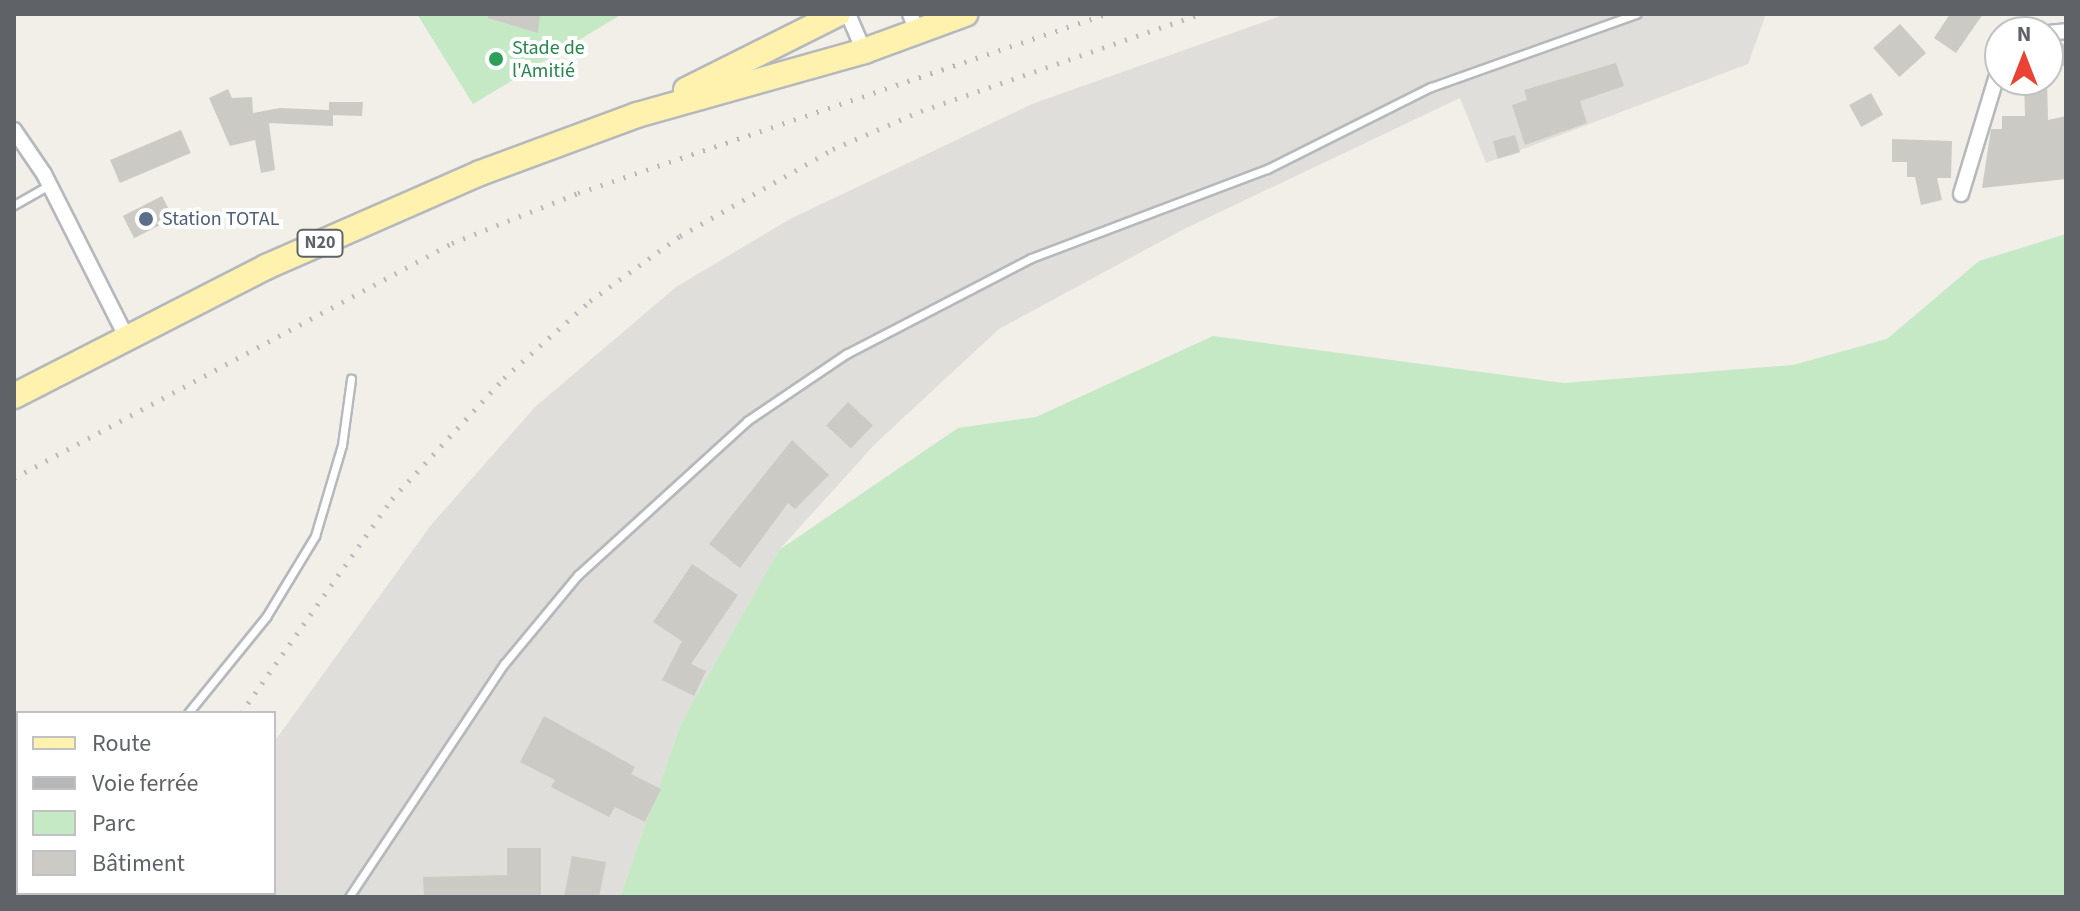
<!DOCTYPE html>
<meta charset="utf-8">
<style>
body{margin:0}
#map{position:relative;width:2080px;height:911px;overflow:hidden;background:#f1efe8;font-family:"Source Sans 3",sans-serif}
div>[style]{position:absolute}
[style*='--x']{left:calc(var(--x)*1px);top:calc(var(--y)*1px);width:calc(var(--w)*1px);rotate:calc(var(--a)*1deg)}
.industrial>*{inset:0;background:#e0deda}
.green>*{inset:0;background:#c5e8c5}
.building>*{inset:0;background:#cccac5;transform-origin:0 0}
.roads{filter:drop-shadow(2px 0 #b5b8bc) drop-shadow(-2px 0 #b5b8bc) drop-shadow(0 2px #b5b8bc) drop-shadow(0 -2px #b5b8bc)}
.service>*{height:7px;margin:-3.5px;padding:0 3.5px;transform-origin:3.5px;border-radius:3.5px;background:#fff}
.minor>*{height:14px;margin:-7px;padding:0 7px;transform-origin:7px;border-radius:7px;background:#fff}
.primary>*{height:24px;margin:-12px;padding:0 12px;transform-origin:12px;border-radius:12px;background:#fff2af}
.rail>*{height:5px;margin-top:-2.5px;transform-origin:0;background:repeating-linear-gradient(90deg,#b6b7b8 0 2px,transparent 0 12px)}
.dots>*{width:22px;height:22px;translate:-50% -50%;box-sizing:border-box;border:4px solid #fff;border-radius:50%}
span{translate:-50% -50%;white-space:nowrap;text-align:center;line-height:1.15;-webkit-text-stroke:8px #fff;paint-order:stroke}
.shield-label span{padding:2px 6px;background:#fff;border:2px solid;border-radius:6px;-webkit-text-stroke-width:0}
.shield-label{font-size:18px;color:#5f6368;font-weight:700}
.leisure-label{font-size:20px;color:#27864d}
.left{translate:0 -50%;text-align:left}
.service-label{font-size:20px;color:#4e5e75}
.frame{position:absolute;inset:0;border:16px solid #5f6368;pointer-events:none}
.legend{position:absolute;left:16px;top:711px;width:260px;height:184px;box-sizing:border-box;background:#fff;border:2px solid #bfc1c3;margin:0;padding:10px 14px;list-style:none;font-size:24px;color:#5f6368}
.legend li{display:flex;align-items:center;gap:16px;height:40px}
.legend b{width:40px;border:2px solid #bfc1c3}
.north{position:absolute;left:1984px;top:16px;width:80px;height:80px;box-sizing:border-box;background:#fff;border:2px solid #bfc1c3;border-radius:50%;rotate:0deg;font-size:22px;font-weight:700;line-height:32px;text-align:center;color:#5f6368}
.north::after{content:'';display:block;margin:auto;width:28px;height:36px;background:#ea4335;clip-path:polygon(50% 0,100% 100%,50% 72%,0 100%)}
</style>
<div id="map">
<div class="industrial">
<i style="clip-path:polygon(1286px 14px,1766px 14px,1748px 64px,1486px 163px,1460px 98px,1184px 229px,999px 329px,876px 443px,779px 550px,681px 723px,620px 897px,162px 897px,274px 893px,274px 742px,431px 525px,535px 407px,676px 287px,790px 219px,1032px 104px)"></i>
</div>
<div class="green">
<i style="clip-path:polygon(417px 14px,622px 14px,473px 104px)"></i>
<i style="clip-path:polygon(2066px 234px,2066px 897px,620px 897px,681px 723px,779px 550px,958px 428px,1036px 417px,1213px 336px,1564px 383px,1793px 365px,1887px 339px,1979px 261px)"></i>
</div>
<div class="building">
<i style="clip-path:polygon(488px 14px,540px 14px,538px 33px,488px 18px)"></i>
<i style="clip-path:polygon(1950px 14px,1983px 14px,1956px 53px,1934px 38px)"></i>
<i style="left:1900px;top:24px;width:39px;height:36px;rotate:48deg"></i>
<i style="left:2048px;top:43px;width:18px;height:22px;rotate:3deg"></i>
<i style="clip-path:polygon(1616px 63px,1624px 86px,1580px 101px,1587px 123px,1525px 145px,1512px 105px,1527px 100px,1524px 90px)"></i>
<i style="clip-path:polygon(2024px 80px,2047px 80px,2048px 120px,2066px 116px,2066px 179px,1982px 188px,1991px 129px,2002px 129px,2002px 116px,2025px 116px)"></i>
<i style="clip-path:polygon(228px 89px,232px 98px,252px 97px,253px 113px,280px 108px,329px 110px,329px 102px,363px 102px,362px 116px,333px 115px,333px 126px,269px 123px,275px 170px,261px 173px,255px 140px,230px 146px,209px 98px)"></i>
<i style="left:1871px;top:93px;width:25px;height:25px;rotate:61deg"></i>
<i style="left:181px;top:130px;width:25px;height:77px;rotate:67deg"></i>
<i style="left:1515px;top:135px;width:18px;height:23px;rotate:74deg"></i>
<i style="clip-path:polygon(1892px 139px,1952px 141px,1951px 178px,1937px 178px,1942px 200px,1921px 205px,1915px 177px,1907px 177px,1907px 162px,1892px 162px)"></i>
<i style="left:162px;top:196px;width:25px;height:44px;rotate:63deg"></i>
<i style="left:848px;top:402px;width:34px;height:32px;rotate:43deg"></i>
<i style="clip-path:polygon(792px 440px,829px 475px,795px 509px,788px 503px,740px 568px,709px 544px)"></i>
<i style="clip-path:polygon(692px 564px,738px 595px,691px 664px,706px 671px,694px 696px,662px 680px,682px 641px,653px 622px)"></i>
<i style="clip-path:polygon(544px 716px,635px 767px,631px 774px,661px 789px,645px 822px,615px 807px,609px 817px,551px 787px,555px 780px,520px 762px)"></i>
<i style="clip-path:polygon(507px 848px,541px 848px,541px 897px,424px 897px,423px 877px,507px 875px)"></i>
<i style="clip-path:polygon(572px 856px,606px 862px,599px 897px,564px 897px)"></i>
</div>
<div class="roads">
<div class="service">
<i style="--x:14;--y:205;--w:40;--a:-29.7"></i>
<i style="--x:188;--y:713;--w:124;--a:-50.9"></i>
<i style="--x:266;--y:617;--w:95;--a:-58.8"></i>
<i style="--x:315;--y:536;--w:95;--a:-73.5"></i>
<i style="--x:342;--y:445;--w:67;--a:-82.2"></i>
<i style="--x:39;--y:897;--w:5;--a:-53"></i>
<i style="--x:349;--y:897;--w:280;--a:-56.4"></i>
<i style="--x:504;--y:664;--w:116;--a:-50.3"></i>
<i style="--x:578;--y:575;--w:229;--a:-42.3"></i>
<i style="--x:747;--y:421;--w:120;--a:-34.1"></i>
<i style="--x:846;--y:354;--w:208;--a:-27.4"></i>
<i style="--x:1031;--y:258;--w:252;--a:-20.7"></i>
<i style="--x:1267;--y:169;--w:183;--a:-26.6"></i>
<i style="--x:1431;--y:87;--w:218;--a:-19.6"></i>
</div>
<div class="minor">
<i style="--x:848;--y:14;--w:40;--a:66.6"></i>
<i style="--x:910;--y:14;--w:21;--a:67"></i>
<i style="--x:2048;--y:33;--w:18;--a:-6"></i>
<i style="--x:14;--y:130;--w:53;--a:55.7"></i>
<i style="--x:44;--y:174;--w:182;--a:63.2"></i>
<i style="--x:1961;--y:194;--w:134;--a:-73.1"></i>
</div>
<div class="primary">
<i style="--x:686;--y:90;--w:170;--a:-26.6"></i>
<i style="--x:14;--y:396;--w:283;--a:-27.1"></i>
<i style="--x:266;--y:267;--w:234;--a:-23.7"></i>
<i style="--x:480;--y:173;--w:167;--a:-20.3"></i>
<i style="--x:637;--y:115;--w:236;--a:-15.7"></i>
<i style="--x:864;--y:51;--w:108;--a:-20.1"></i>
</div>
</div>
<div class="rail">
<i style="--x:14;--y:478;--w:497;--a:-28.2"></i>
<i style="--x:452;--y:243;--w:136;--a:-21.6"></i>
<i style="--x:578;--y:193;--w:558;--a:-18.73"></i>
<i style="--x:241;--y:713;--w:262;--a:-54.8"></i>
<i style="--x:392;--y:499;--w:165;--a:-47.2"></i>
<i style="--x:504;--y:378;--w:115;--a:-41.8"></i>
<i style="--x:590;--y:301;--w:111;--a:-35.8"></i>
<i style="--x:680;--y:236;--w:176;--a:-29.6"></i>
<i style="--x:833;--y:149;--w:96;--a:-23.4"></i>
<i style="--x:921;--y:111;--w:294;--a:-19.2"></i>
<i style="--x:112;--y:897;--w:5;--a:-53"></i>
</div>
<div class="dots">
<i style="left:496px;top:59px;background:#2e9e5b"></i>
<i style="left:146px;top:219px;background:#5c6f8a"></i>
</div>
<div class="shield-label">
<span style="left:320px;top:243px">N20</span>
</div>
<div class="leisure-label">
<span class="left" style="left:512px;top:60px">Stade de<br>l'Amitié</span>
</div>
<div class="service-label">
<span class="left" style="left:162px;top:219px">Station TOTAL</span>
</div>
<div class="frame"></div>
<ul class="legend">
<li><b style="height:10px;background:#fff2af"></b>Route</li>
<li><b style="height:10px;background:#b6b7b8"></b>Voie ferrée</li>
<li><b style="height:22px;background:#c5e8c5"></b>Parc</li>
<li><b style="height:22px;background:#cccac5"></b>Bâtiment</li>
</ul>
<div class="north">N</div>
</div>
